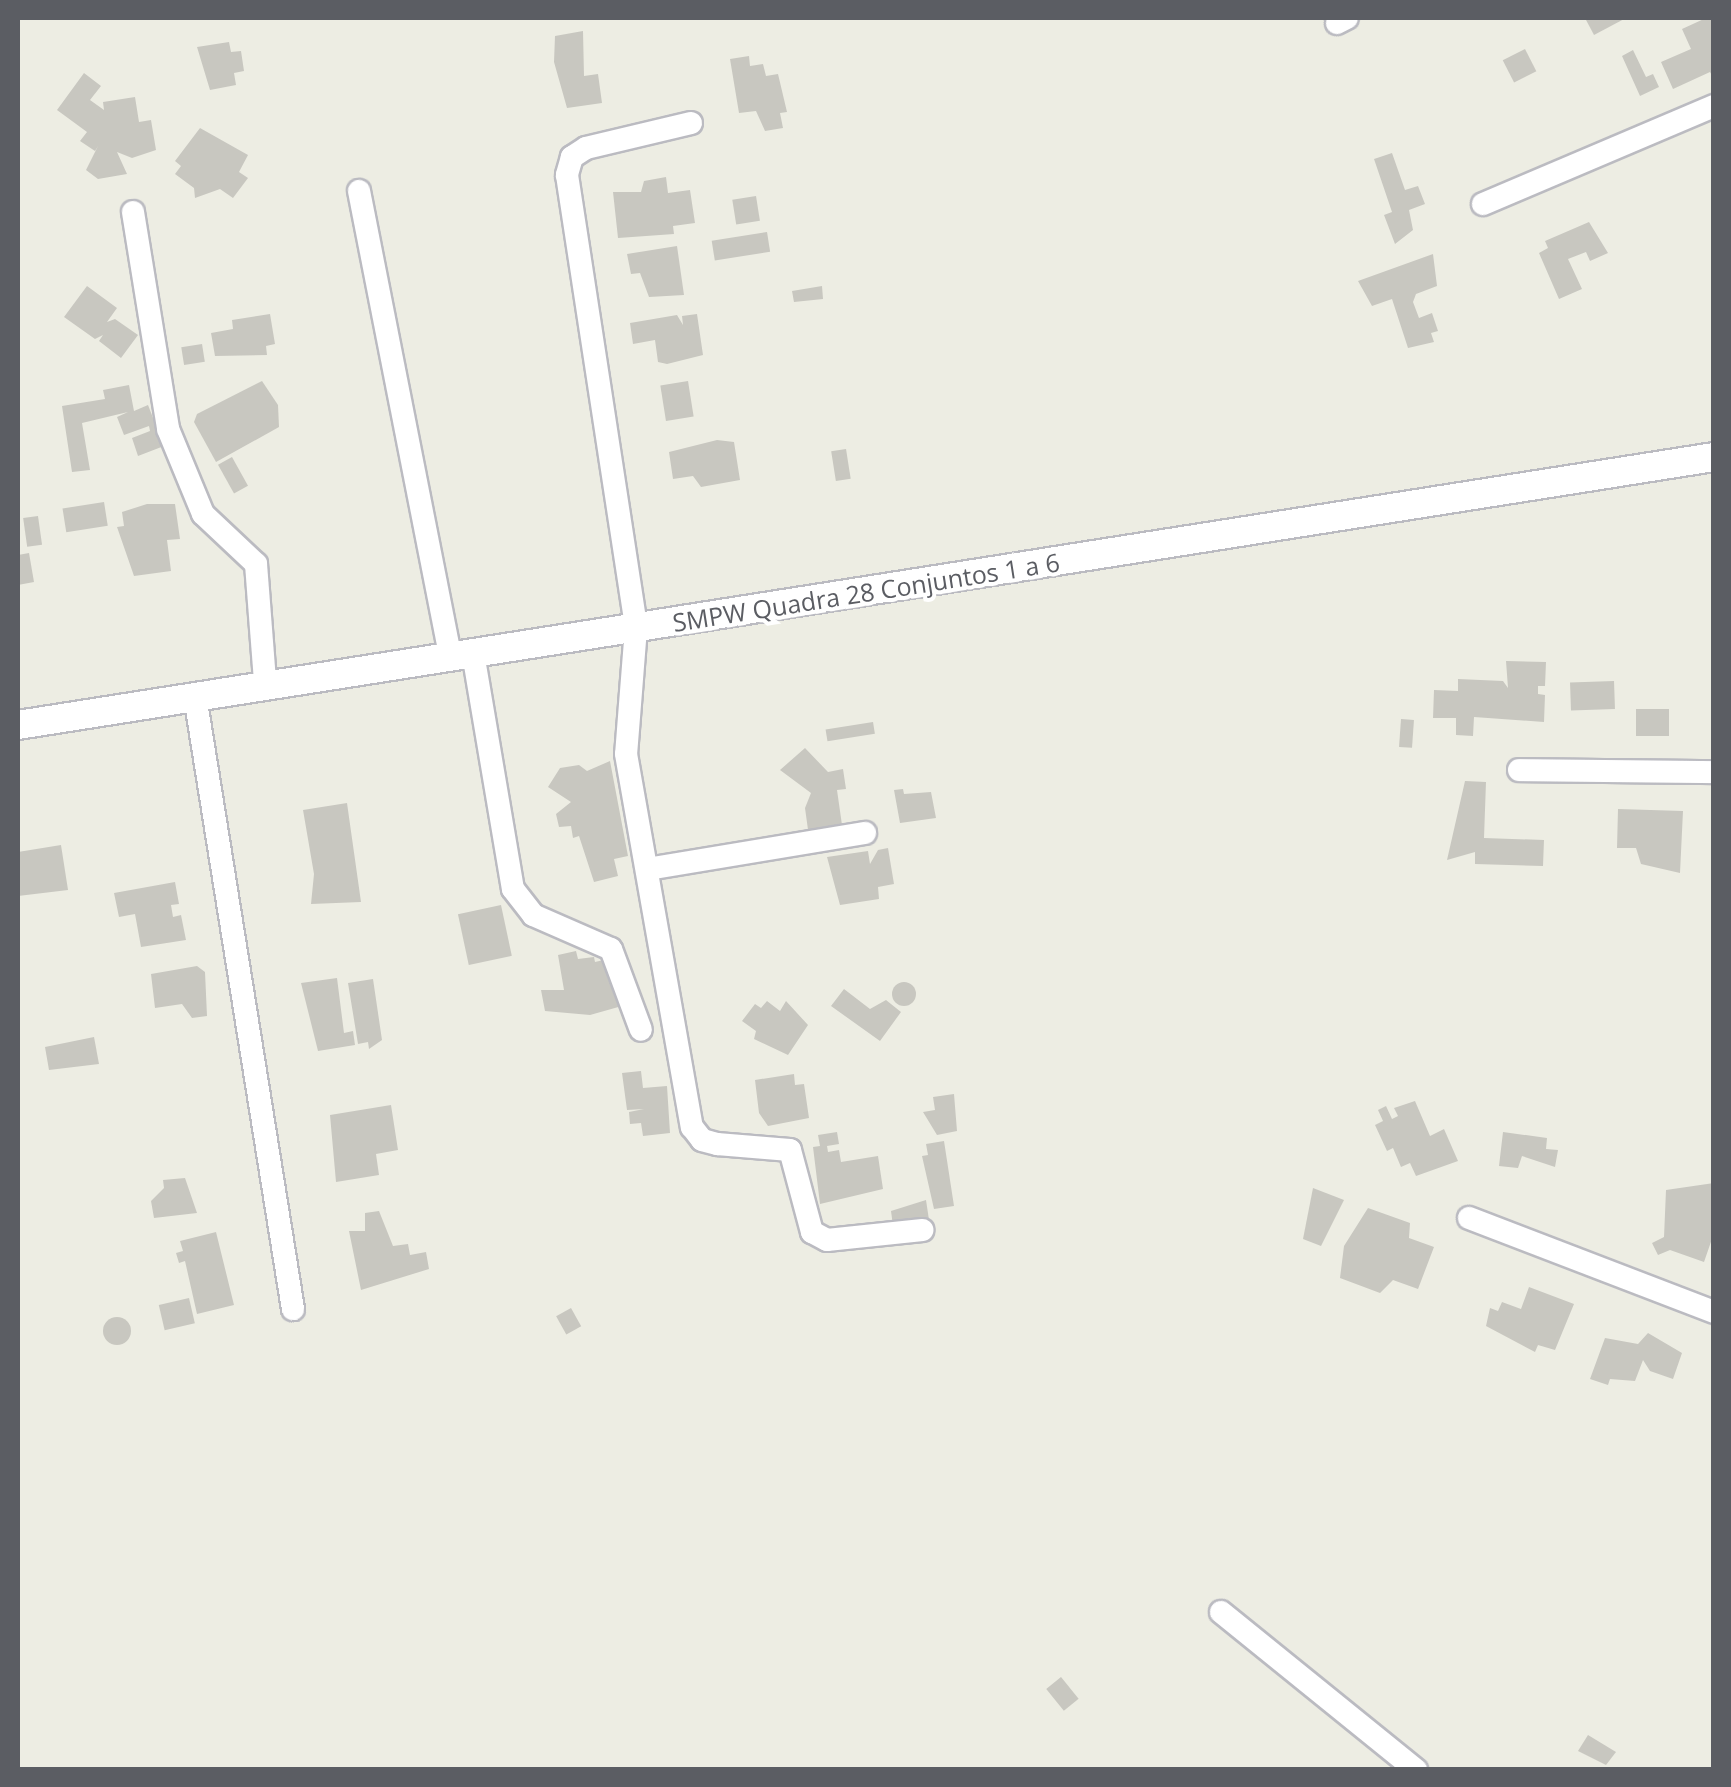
<!DOCTYPE html>
<style>
body{margin:0}
#map{position:relative;width:1731px;height:1787px;overflow:hidden;background:#edede3;font-family:"Open Sans",sans-serif}
div>[style]{position:absolute}
[style*='--x']{left:calc(var(--x)*1px);top:calc(var(--y)*1px);width:calc(var(--w)*1px);rotate:calc(var(--a)*1deg)}
.building>*{inset:0;background:#c8c7c0;transform-origin:0 0}
.round{border-radius:50%}
.roads{filter:drop-shadow(2px 0 #bbbbc1) drop-shadow(-2px 0 #bbbbc1) drop-shadow(0 2px #bbbbc1) drop-shadow(0 -2px #bbbbc1)}
.minor>*{height:22px;margin:-11px;padding:0 11px;transform-origin:11px;border-radius:11px;background:#fff}
.tertiary>*{height:28px;margin:-14px;padding:0 14px;transform-origin:14px;border-radius:14px;background:#fff}
span{translate:-50% -50%;white-space:nowrap;text-align:center;line-height:1.15;-webkit-text-stroke:8px #fff;paint-order:stroke}
.street-label{font-size:25px;color:#5b5d63}
.frame{position:absolute;inset:0;border:20px solid #5b5d63;pointer-events:none}
</style>
<div id="map">
<div class="building">
<i style="clip-path:polygon(1585px 18px,1626px 18px,1594px 35px)"></i>
<i style="clip-path:polygon(1706px 18px,1714px 18px,1714px 79px,1710px 72px,1673px 89px,1661px 62px,1691px 49px,1682px 29px)"></i>
<i style="clip-path:polygon(583px 31px,584px 76px,598px 74px,602px 103px,567px 108px,554px 62px,555px 36px)"></i>
<i style="clip-path:polygon(229px 42px,231px 52px,241px 51px,244px 71px,234px 73px,236px 85px,210px 90px,197px 47px)"></i>
<i style="left:1525px;top:49px;width:25px;height:25px;rotate:63deg"></i>
<i style="clip-path:polygon(1633px 50px,1646px 77px,1653px 74px,1659px 87px,1640px 96px,1622px 56px)"></i>
<i style="clip-path:polygon(749px 56px,750px 66px,763px 64px,766px 76px,778px 74px,787px 112px,780px 113px,783px 128px,765px 131px,756px 111px,739px 113px,730px 59px)"></i>
<i style="clip-path:polygon(84px 73px,101px 86px,90px 100px,104px 110px,103px 102px,135px 97px,139px 122px,151px 120px,156px 150px,132px 158px,117px 152px,127px 174px,98px 179px,86px 170px,98px 146px,95px 151px,80px 141px,87px 132px,57px 110px)"></i>
<i style="clip-path:polygon(200px 128px,248px 155px,239px 172px,248px 178px,233px 198px,220px 189px,195px 198px,194px 188px,175px 174px,181px 166px,175px 161px)"></i>
<i style="clip-path:polygon(1392px 153px,1405px 190px,1418px 186px,1425px 204px,1409px 210px,1413px 230px,1395px 244px,1384px 215px,1392px 212px,1374px 159px)"></i>
<i style="clip-path:polygon(666px 177px,668px 193px,690px 190px,695px 223px,673px 226px,674px 234px,618px 238px,613px 192px,641px 192px,644px 181px)"></i>
<i style="left:756px;top:196px;width:25px;height:24px;rotate:81deg"></i>
<i style="clip-path:polygon(1589px 222px,1608px 253px,1590px 261px,1586px 252px,1568px 259px,1582px 289px,1559px 299px,1539px 253px,1548px 248px,1545px 241px)"></i>
<i style="left:767px;top:232px;width:20px;height:56px;rotate:81deg"></i>
<i style="clip-path:polygon(677px 246px,684px 295px,649px 297px,640px 273px,631px 274px,627px 254px)"></i>
<i style="clip-path:polygon(1433px 254px,1437px 286px,1416px 294px,1413px 302px,1419px 318px,1432px 313px,1438px 331px,1431px 333px,1434px 342px,1408px 348px,1392px 299px,1372px 306px,1358px 281px)"></i>
<i style="clip-path:polygon(87px 286px,117px 308px,107px 322px,115px 319px,138px 335px,121px 358px,99px 341px,103px 335px,95px 339px,64px 317px)"></i>
<i style="clip-path:polygon(822px 286px,823px 299px,794px 302px,792px 291px)"></i>
<i style="clip-path:polygon(270px 314px,275px 344px,266px 346px,267px 355px,215px 356px,211px 333px,233px 329px,232px 320px)"></i>
<i style="clip-path:polygon(697px 314px,703px 355px,667px 364px,658px 362px,655px 340px,633px 344px,630px 323px,677px 315px,683px 325px,682px 316px)"></i>
<i style="left:202px;top:344px;width:18px;height:21px;rotate:81deg"></i>
<i style="clip-path:polygon(262px 381px,278px 405px,279px 427px,216px 462px,194px 422px,197px 414px)"></i>
<i style="left:688px;top:381px;width:36px;height:28px;rotate:81deg"></i>
<i style="clip-path:polygon(129px 385px,134px 411px,148px 405px,164px 446px,138px 456px,132px 438px,150px 431px,149px 426px,124px 435px,117px 417px,128px 412px,82px 423px,90px 470px,72px 472px,62px 406px,105px 399px,103px 390px)"></i>
<i style="clip-path:polygon(717px 440px,734px 442px,740px 480px,701px 487px,693px 476px,673px 479px,669px 452px)"></i>
<i style="left:846px;top:449px;width:30px;height:15px;rotate:81deg"></i>
<i style="left:232px;top:457px;width:33px;height:16px;rotate:61deg"></i>
<i style="left:104px;top:502px;width:24px;height:42px;rotate:81deg"></i>
<i style="clip-path:polygon(147px 504px,175px 504px,180px 539px,167px 540px,171px 571px,134px 576px,117px 527px,124px 526px,122px 512px)"></i>
<i style="left:38px;top:516px;width:29px;height:15px;rotate:82deg"></i>
<i style="clip-path:polygon(29px 553px,34px 582px,18px 585px,18px 555px)"></i>
<i style="clip-path:polygon(1506px 661px,1546px 662px,1545px 686px,1538px 686px,1538px 694px,1545px 695px,1544px 722px,1474px 717px,1473px 736px,1456px 735px,1456px 718px,1433px 718px,1434px 690px,1458px 691px,1458px 679px,1503px 681px,1508px 688px)"></i>
<i style="left:1614px;top:681px;width:28px;height:44px;rotate:88deg"></i>
<i style="left:1636px;top:709px;width:33px;height:27px"></i>
<i style="left:1401px;top:719px;width:13px;height:28px;rotate:4deg"></i>
<i style="left:873px;top:722px;width:12px;height:48px;rotate:81deg"></i>
<i style="clip-path:polygon(805px 748px,828px 772px,843px 769px,846px 789px,837px 790px,843px 832px,809px 837px,805px 808px,811px 793px,780px 770px)"></i>
<i style="clip-path:polygon(610px 761px,628px 856px,614px 859px,618px 876px,594px 882px,579px 836px,573px 838px,571px 826px,559px 827px,556px 814px,571px 802px,548px 787px,560px 768px,579px 765px,587px 771px)"></i>
<i style="clip-path:polygon(1465px 781px,1486px 782px,1484px 838px,1544px 840px,1543px 866px,1475px 864px,1475px 852px,1447px 860px)"></i>
<i style="clip-path:polygon(903px 789px,904px 794px,931px 792px,936px 818px,900px 823px,894px 790px)"></i>
<i style="clip-path:polygon(347px 803px,361px 902px,311px 904px,314px 874px,303px 810px)"></i>
<i style="clip-path:polygon(1618px 809px,1683px 811px,1680px 873px,1641px 864px,1636px 848px,1617px 848px)"></i>
<i style="clip-path:polygon(61px 845px,68px 890px,18px 896px,18px 852px)"></i>
<i style="clip-path:polygon(888px 848px,894px 884px,878px 887px,879px 899px,840px 905px,827px 857px,868px 851px,870px 864px,878px 850px)"></i>
<i style="clip-path:polygon(175px 882px,179px 904px,171px 905px,173px 917px,181px 915px,186px 940px,141px 947px,135px 914px,119px 917px,114px 893px)"></i>
<i style="left:501px;top:905px;width:52px;height:44px;rotate:78deg"></i>
<i style="clip-path:polygon(576px 951px,578px 959px,594px 957px,595px 962px,621px 956px,629px 1004px,590px 1015px,545px 1011px,541px 990px,564px 990px,558px 955px)"></i>
<i style="clip-path:polygon(197px 966px,205px 972px,207px 1016px,192px 1018px,182px 1004px,155px 1008px,151px 974px)"></i>
<i style="clip-path:polygon(337px 978px,344px 1033px,353px 1031px,355px 1045px,318px 1051px,301px 983px)"></i>
<i style="clip-path:polygon(373px 979px,382px 1040px,369px 1049px,368px 1042px,358px 1044px,348px 983px)"></i>
<i class="round" style="left:892px;top:982px;width:24px;height:24px"></i>
<i style="clip-path:polygon(844px 989px,870px 1009px,886px 1000px,901px 1012px,880px 1041px,831px 1006px)"></i>
<i style="clip-path:polygon(767px 1001px,780px 1011px,786px 1001px,808px 1025px,788px 1055px,754px 1039px,756px 1031px,742px 1021px,755px 1004px,761px 1008px)"></i>
<i style="clip-path:polygon(94px 1037px,99px 1064px,49px 1070px,45px 1047px)"></i>
<i style="clip-path:polygon(641px 1071px,643px 1088px,667px 1086px,670px 1133px,643px 1136px,641px 1123px,630px 1124px,629px 1112px,644px 1109px,627px 1110px,622px 1073px)"></i>
<i style="clip-path:polygon(794px 1074px,795px 1085px,804px 1084px,809px 1118px,768px 1126px,759px 1113px,755px 1080px)"></i>
<i style="clip-path:polygon(954px 1094px,957px 1131px,937px 1135px,923px 1112px,935px 1110px,933px 1097px)"></i>
<i style="clip-path:polygon(1415px 1101px,1430px 1136px,1444px 1129px,1458px 1161px,1416px 1176px,1410px 1163px,1401px 1167px,1393px 1148px,1387px 1151px,1375px 1125px,1383px 1121px,1378px 1110px,1386px 1106px,1392px 1119px,1398px 1116px,1394px 1108px)"></i>
<i style="clip-path:polygon(391px 1105px,398px 1150px,376px 1154px,379px 1175px,336px 1182px,330px 1115px)"></i>
<i style="clip-path:polygon(837px 1132px,839px 1144px,827px 1146px,828px 1152px,839px 1150px,841px 1162px,878px 1156px,883px 1189px,820px 1204px,813px 1147px,820px 1146px,818px 1135px)"></i>
<i style="clip-path:polygon(1503px 1132px,1547px 1138px,1546px 1149px,1558px 1150px,1555px 1167px,1522px 1156px,1518px 1168px,1499px 1166px)"></i>
<i style="clip-path:polygon(944px 1141px,954px 1206px,934px 1209px,922px 1156px,928px 1155px,926px 1144px)"></i>
<i style="clip-path:polygon(185px 1178px,197px 1213px,154px 1218px,151px 1201px,164px 1188px,163px 1180px)"></i>
<i style="clip-path:polygon(1714px 1183px,1714px 1233px,1704px 1262px,1670px 1250px,1658px 1255px,1652px 1243px,1664px 1237px,1666px 1190px)"></i>
<i style="clip-path:polygon(1313px 1188px,1344px 1200px,1321px 1246px,1303px 1239px)"></i>
<i style="clip-path:polygon(926px 1200px,929px 1220px,893px 1226px,891px 1211px)"></i>
<i style="clip-path:polygon(1368px 1208px,1410px 1223px,1409px 1238px,1434px 1247px,1418px 1289px,1393px 1280px,1380px 1293px,1340px 1278px,1344px 1246px)"></i>
<i style="clip-path:polygon(379px 1211px,393px 1246px,408px 1244px,410px 1255px,426px 1252px,429px 1269px,361px 1290px,349px 1231px,365px 1231px,365px 1213px)"></i>
<i style="clip-path:polygon(216px 1232px,234px 1305px,197px 1314px,185px 1261px,179px 1263px,176px 1253px,183px 1251px,180px 1241px)"></i>
<i style="clip-path:polygon(1529px 1287px,1574px 1304px,1555px 1350px,1538px 1345px,1535px 1352px,1486px 1326px,1490px 1308px,1498px 1311px,1502px 1302px,1521px 1309px)"></i>
<i style="left:189px;top:1298px;width:26px;height:31px;rotate:77deg"></i>
<i style="left:571px;top:1308px;width:21px;height:17px;rotate:61deg"></i>
<i class="round" style="left:103px;top:1317px;width:28px;height:28px"></i>
<i style="clip-path:polygon(1648px 1333px,1682px 1353px,1673px 1379px,1650px 1371px,1643px 1360px,1635px 1381px,1610px 1379px,1608px 1385px,1590px 1379px,1605px 1338px,1638px 1344px)"></i>
<i style="left:1061px;top:1677px;width:28px;height:19px;rotate:51deg"></i>
<i style="clip-path:polygon(1588px 1735px,1616px 1752px,1606px 1765px,1578px 1751px)"></i>
</div>
<div class="roads">
<div class="minor">
<i style="--x:1337;--y:23;--w:11;--a:-27"></i>
<i style="--x:691;--y:123;--w:108;--a:166.6"></i>
<i style="--x:586;--y:148;--w:17;--a:147"></i>
<i style="--x:572;--y:157;--w:19;--a:106"></i>
<i style="--x:567;--y:175;--w:458;--a:81.3"></i>
<i style="--x:636;--y:628;--w:126;--a:94.5"></i>
<i style="--x:626;--y:754;--w:379;--a:80"></i>
<i style="--x:692;--y:1127;--w:16;--a:52"></i>
<i style="--x:702;--y:1140;--w:16;--a:15"></i>
<i style="--x:717;--y:1144;--w:73;--a:4.7"></i>
<i style="--x:790;--y:1150;--w:85;--a:75"></i>
<i style="--x:812;--y:1232;--w:17;--a:28"></i>
<i style="--x:827;--y:1240;--w:96;--a:-6"></i>
<i style="--x:359;--y:191;--w:473;--a:78.9"></i>
<i style="--x:1483;--y:204;--w:251;--a:-23"></i>
<i style="--x:133;--y:212;--w:220;--a:80.8"></i>
<i style="--x:168;--y:429;--w:92;--a:67.6"></i>
<i style="--x:203;--y:514;--w:73;--a:43.3"></i>
<i style="--x:256;--y:564;--w:118;--a:85.6"></i>
<i style="--x:473;--y:653;--w:239;--a:80.4"></i>
<i style="--x:513;--y:889;--w:33;--a:52"></i>
<i style="--x:533;--y:915;--w:85;--a:23.6"></i>
<i style="--x:611;--y:949;--w:86;--a:69.7"></i>
<i style="--x:195;--y:696;--w:621;--a:80.92"></i>
<i style="--x:1519;--y:770;--w:195;--a:0.6"></i>
<i style="--x:647;--y:869;--w:221;--a:-9.4"></i>
<i style="--x:1469;--y:1218;--w:262;--a:21"></i>
<i style="--x:1221;--y:1612;--w:251;--a:39"></i>
</div>
<div class="tertiary">
<i style="--x:18;--y:725;--w:1717;--a:-8.98"></i>
</div>
</div>
<div class="street-label">
<span style="left:866px;top:592px;rotate:-9deg">SMPW Quadra 28 Conjuntos 1 a 6</span>
</div>
<div class="frame"></div>
</div>
